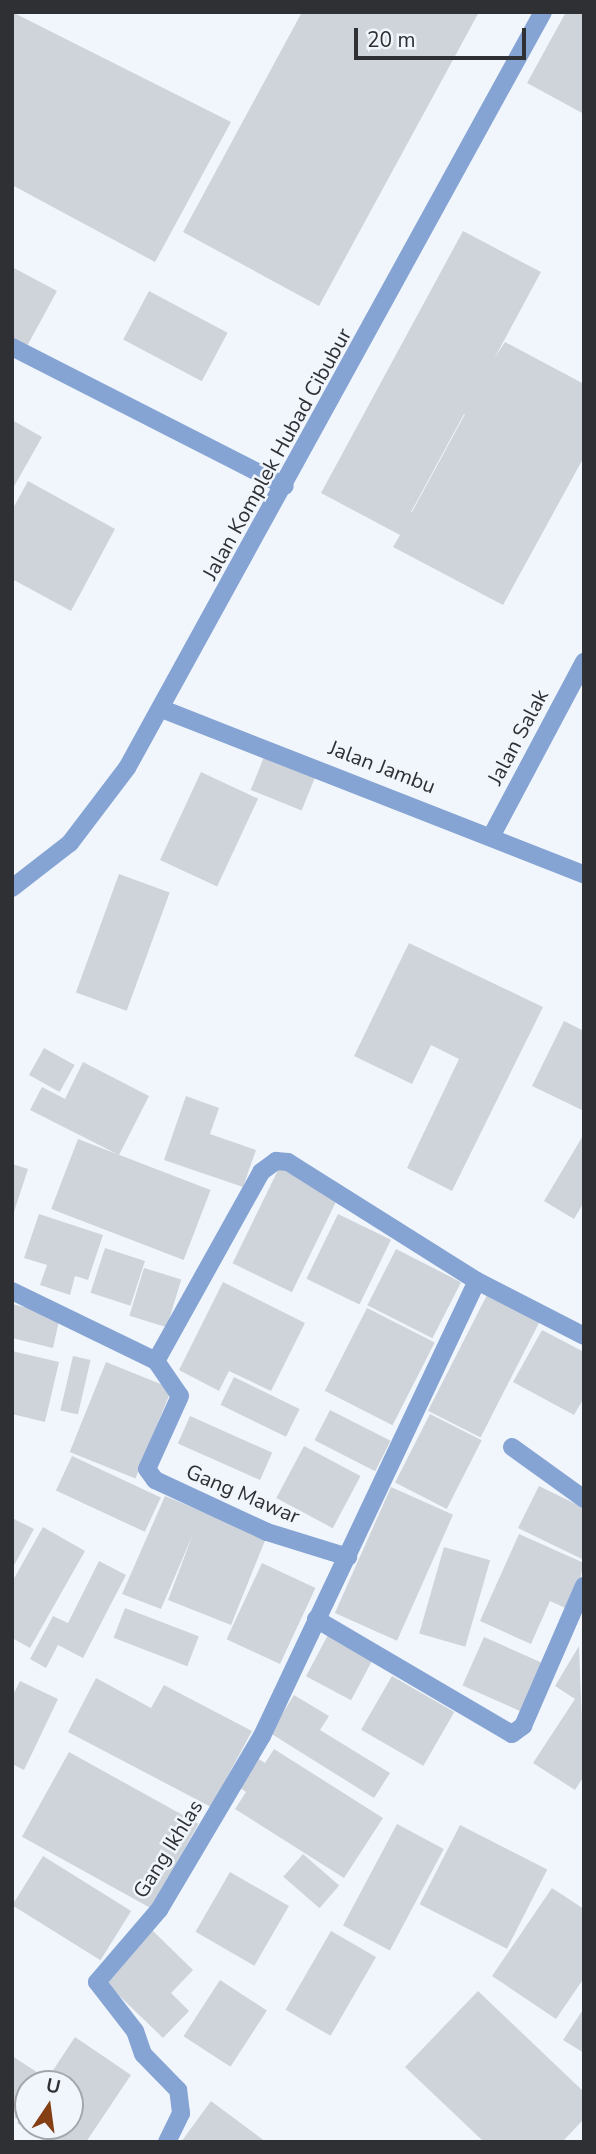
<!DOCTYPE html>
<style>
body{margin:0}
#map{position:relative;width:596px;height:2154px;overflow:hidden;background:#f1f6fd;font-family:"Nunito Sans",sans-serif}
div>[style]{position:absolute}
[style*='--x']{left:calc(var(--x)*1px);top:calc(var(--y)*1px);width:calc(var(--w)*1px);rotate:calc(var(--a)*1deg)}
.building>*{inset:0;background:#cfd4db;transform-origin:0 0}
.minor>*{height:18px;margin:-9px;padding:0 9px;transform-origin:9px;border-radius:9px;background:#85a4d4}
span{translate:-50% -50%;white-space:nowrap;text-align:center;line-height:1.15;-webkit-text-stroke:5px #f1f6fd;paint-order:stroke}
.street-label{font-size:21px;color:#2e3033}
.frame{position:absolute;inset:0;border:14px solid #2e3033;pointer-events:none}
.north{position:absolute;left:14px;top:2070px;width:70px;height:70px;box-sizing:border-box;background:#f1f6fd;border:2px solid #a3a7ac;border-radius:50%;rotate:13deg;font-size:19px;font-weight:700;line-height:28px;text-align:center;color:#2e3033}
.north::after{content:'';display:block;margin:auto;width:24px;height:32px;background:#844014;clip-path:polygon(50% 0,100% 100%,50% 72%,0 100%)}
.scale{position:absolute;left:354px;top:28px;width:172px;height:32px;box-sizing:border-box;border:4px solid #2e3033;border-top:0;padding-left:9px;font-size:21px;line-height:24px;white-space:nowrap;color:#2e3033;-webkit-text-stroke:5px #f1f6fd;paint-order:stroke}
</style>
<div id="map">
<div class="building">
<i style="clip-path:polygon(12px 12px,231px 122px,155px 262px,12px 185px)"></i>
<i style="clip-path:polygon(302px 12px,479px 12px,319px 306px,183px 232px)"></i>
<i style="clip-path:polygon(566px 12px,584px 12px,584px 114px,527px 83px)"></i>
<i style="clip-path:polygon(evenodd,463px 231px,541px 272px,494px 359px,505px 342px,584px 384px,584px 457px,503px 605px,393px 547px,400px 535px,321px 493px,463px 231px,464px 414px,465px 414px,412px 512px,411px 512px,464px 414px)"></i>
<i style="clip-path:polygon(12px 267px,57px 291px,26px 348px,12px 341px)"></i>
<i style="left:149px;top:291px;width:89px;height:55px;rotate:28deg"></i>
<i style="clip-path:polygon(12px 420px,42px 437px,12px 490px)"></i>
<i style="clip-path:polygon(28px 481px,115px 529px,71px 611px,12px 579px,12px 510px)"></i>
<i style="left:266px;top:752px;width:55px;height:41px;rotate:22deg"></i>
<i style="left:201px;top:772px;width:63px;height:97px;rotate:25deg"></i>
<i style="left:119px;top:874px;width:54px;height:126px;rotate:20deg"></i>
<i style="clip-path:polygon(409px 943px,543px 1007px,452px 1191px,407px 1168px,459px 1059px,431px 1045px,412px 1084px,354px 1056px)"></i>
<i style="clip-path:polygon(564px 1021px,584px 1031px,584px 1111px,532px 1086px)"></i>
<i style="left:44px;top:1048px;width:35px;height:31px;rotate:29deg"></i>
<i style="clip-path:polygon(83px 1062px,149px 1096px,119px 1155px,30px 1110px,42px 1087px,65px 1099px)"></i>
<i style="clip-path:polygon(186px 1096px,219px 1108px,210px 1134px,256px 1150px,243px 1187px,164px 1160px)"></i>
<i style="clip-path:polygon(584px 1134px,584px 1202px,574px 1219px,544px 1201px)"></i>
<i style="left:78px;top:1139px;width:142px;height:75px;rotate:21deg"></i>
<i style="clip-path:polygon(12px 1164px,28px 1169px,13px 1215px,12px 1214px)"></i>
<i style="left:279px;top:1168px;width:66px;height:106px;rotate:26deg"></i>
<i style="clip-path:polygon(39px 1214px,103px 1235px,88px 1280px,75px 1276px,70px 1295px,40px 1285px,47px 1265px,24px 1258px)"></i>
<i style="left:338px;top:1214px;width:59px;height:72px;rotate:26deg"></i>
<i style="left:105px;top:1248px;width:42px;height:47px;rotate:18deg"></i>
<i style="left:396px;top:1249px;width:73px;height:63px;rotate:27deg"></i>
<i style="left:144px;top:1268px;width:39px;height:50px;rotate:17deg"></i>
<i style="clip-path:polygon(223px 1282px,305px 1323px,271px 1391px,229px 1371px,219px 1391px,179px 1370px)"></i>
<i style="left:487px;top:1295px;width:59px;height:130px;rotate:27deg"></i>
<i style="clip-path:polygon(12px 1304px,60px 1316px,53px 1348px,12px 1338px)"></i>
<i style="left:367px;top:1308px;width:76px;height:93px;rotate:27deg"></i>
<i style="clip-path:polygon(542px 1330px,584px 1352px,584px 1398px,574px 1415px,513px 1382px)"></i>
<i style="clip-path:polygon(12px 1351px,59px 1362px,45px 1422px,12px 1414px)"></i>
<i style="left:73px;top:1356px;width:18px;height:56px;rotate:13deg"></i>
<i style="left:106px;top:1362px;width:71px;height:97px;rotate:22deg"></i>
<i style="left:234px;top:1377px;width:73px;height:31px;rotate:26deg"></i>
<i style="left:330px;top:1410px;width:68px;height:34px;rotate:27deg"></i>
<i style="left:430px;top:1414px;width:58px;height:77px;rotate:27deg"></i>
<i style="left:190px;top:1416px;width:90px;height:30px;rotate:24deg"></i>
<i style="left:304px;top:1446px;width:64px;height:59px;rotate:28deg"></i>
<i style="left:72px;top:1456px;width:98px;height:38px;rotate:25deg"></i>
<i style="clip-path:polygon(539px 1486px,584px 1508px,584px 1560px,518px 1528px)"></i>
<i style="left:391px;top:1487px;width:68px;height:138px;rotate:24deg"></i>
<i style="clip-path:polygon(165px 1496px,266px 1538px,231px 1625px,168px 1600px,193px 1534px,161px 1609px,122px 1594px)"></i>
<i style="clip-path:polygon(12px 1518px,34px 1529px,12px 1569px)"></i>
<i style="clip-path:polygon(43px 1527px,85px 1551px,30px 1648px,12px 1638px,12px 1582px)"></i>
<i style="clip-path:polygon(519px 1534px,584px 1563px,572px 1611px,550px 1601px,531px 1644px,480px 1621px)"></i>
<i style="left:444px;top:1547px;width:48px;height:90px;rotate:16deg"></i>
<i style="clip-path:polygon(99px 1561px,126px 1575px,83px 1658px,58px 1645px,46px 1668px,30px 1659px,53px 1616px,68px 1623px)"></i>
<i style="left:262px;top:1563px;width:59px;height:84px;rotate:25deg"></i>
<i style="left:125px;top:1608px;width:79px;height:32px;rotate:21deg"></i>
<i style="left:329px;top:1633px;width:51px;height:49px;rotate:28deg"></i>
<i style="left:484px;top:1637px;width:70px;height:53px;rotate:24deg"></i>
<i style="clip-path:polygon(579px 1646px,584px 1776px,575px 1790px,533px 1763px,575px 1699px,555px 1686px)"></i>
<i style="left:392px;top:1676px;width:72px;height:62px;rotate:30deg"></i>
<i style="clip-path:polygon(96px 1678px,151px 1708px,164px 1685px,252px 1731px,211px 1807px,68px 1732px)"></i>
<i style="clip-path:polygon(20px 1681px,58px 1699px,24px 1770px,12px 1764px,12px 1697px)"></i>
<i style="clip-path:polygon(294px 1695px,329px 1716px,320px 1730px,390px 1773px,374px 1798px,270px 1733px)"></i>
<i style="clip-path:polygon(274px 1749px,383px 1818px,344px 1878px,235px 1809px,246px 1792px,239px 1787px,257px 1758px,265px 1763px)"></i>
<i style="left:69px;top:1752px;width:148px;height:97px;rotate:29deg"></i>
<i style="left:397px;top:1824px;width:53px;height:115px;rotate:28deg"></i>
<i style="left:460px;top:1825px;width:98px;height:89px;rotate:27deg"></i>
<i style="left:303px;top:1854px;width:48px;height:30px;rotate:41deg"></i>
<i style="left:43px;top:1856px;width:104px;height:58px;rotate:32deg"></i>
<i style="left:230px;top:1872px;width:68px;height:69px;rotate:30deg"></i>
<i style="clip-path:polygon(552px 1888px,584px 1909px,584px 1978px,556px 2019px,492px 1976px)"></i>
<i style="clip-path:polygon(152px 1930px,193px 1970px,171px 1993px,189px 2011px,163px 2038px,103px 1980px)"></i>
<i style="left:331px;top:1931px;width:52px;height:91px;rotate:30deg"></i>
<i style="left:220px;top:1980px;width:56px;height:67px;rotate:33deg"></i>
<i style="clip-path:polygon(478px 1991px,584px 2092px,584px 2119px,562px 2142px,484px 2142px,405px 2067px)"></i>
<i style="clip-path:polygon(584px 2008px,584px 2053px,563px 2040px)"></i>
<i style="clip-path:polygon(75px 2037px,131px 2075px,86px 2142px,45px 2142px,17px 2123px,28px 2108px,28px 2126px,70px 2126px,70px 2084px,44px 2084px)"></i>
<i style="clip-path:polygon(12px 2056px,43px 2076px,28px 2084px,28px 2099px,15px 2119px)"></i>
<i style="clip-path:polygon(211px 2101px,266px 2142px,181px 2142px)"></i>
</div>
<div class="minor">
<i style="--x:12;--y:347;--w:306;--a:27"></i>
<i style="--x:162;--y:709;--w:453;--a:21.4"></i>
<i style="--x:493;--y:833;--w:194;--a:-62"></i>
<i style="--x:12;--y:888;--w:73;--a:-37.8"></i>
<i style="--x:70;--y:843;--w:94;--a:-52.8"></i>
<i style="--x:127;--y:768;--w:863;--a:-61.18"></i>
<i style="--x:12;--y:1291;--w:160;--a:25.9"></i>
<i style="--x:156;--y:1361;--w:42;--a:55.6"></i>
<i style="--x:180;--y:1396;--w:80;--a:114.3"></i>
<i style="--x:147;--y:1469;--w:14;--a:54"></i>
<i style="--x:155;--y:1480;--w:123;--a:24.9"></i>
<i style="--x:267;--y:1532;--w:85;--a:17.2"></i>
<i style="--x:156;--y:1361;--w:216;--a:-60.9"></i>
<i style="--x:261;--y:1172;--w:19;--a:-36"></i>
<i style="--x:276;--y:1161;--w:12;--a:5"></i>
<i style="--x:288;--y:1162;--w:223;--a:32.2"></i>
<i style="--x:477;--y:1281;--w:120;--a:27.2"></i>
<i style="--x:512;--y:1447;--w:89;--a:35.8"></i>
<i style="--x:316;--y:1619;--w:227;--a:30.4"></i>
<i style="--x:512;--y:1734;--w:14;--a:-36"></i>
<i style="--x:523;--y:1726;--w:153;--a:-66.5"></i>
<i style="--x:167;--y:2142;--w:32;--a:-64"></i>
<i style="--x:181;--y:2113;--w:23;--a:-97"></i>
<i style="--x:178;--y:2090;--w:50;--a:-134.2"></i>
<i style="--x:143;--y:2054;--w:24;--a:-109"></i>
<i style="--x:135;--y:2031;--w:62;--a:-127.8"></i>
<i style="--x:97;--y:1982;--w:95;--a:-49.3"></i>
<i style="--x:159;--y:1910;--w:202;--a:-59.4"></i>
<i style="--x:262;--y:1736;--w:503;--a:-64.71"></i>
</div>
<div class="street-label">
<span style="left:277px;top:454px;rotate:-61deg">Jalan Komplek Hubad Cibubur</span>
<span style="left:518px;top:737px;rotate:-62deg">Jalan Salak</span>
<span style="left:382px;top:767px;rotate:21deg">Jalan Jambu</span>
<span style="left:243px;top:1494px;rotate:23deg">Gang Mawar</span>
<span style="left:168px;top:1849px;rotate:-58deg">Gang Ikhlas</span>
</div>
<div class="frame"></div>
<div class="north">U</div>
<div class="scale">20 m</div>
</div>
